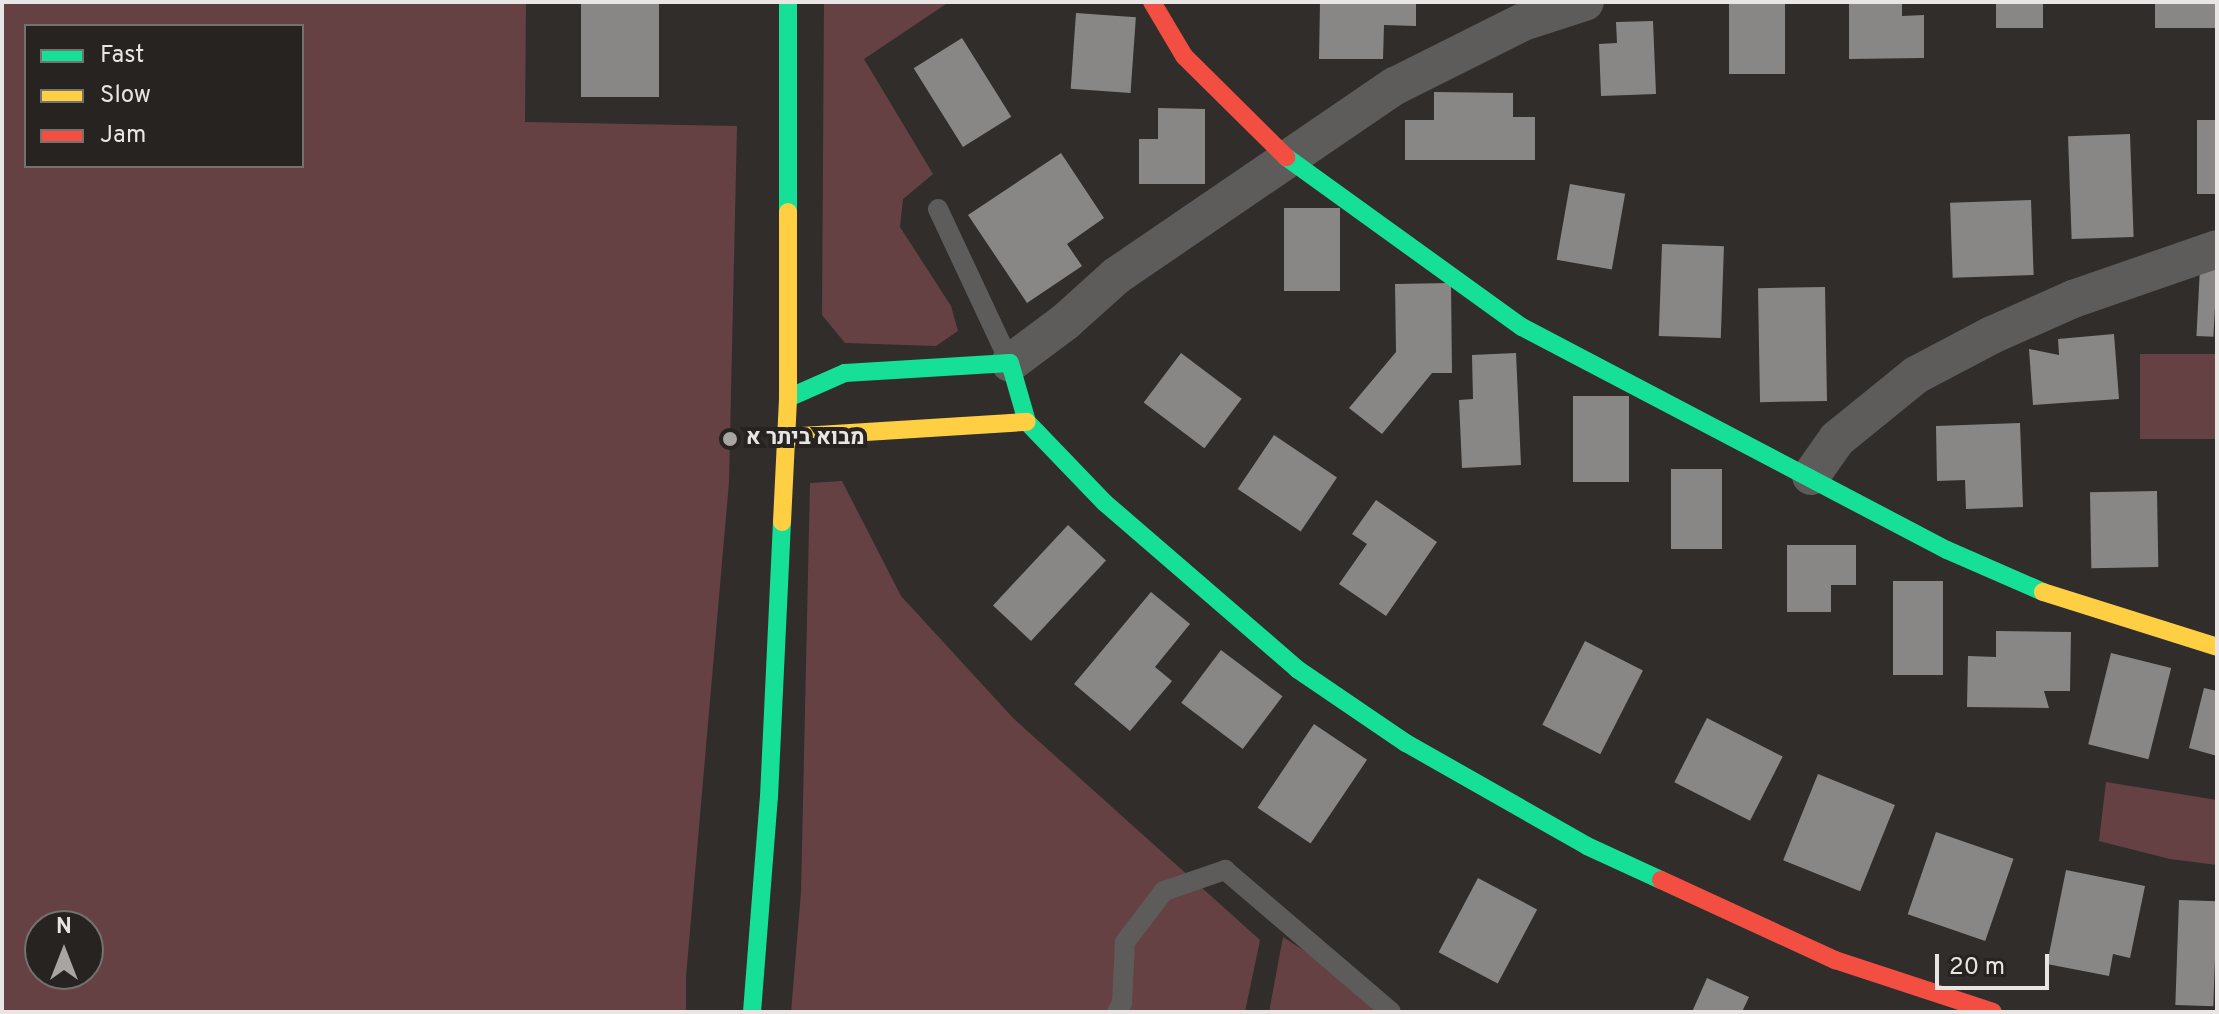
<!DOCTYPE html>
<meta charset="utf-8">
<style>
body{margin:0}
#map{position:relative;width:2219px;height:1014px;overflow:hidden;background:#302d2b;font-family:Overpass,Heebo,sans-serif}
div>[style]{position:absolute}
[style*='--x']{left:calc(var(--x)*1px);top:calc(var(--y)*1px);width:calc(var(--w)*1px);rotate:calc(var(--a)*1deg)}
.green>*{inset:0;background:#664143;transform-origin:0 0}
.building>*{inset:0;background:#898786;transform-origin:0 0}
.lane>*{height:20px;margin:-10px;padding:0 10px;transform-origin:10px;border-radius:10px;background:#5d5c5b}
.street>*{height:38px;margin:-19px;padding:0 19px;transform-origin:19px;border-radius:19px;background:#5d5c5b}
.fast>*{height:18px;margin:-9px;padding:0 9px;transform-origin:9px;border-radius:9px;background:#16e098}
.slow>*{height:18px;margin:-9px;padding:0 9px;transform-origin:9px;border-radius:9px;background:#ffcf43}
.jam>*{height:18px;margin:-9px;padding:0 9px;transform-origin:9px;border-radius:9px;background:#f24e42}
.dots>*{width:22px;height:22px;translate:-50% -50%;box-sizing:border-box;border:4px solid #272321;border-radius:50%}
span{translate:-50% -50%;white-space:nowrap;text-align:center;line-height:1.15;-webkit-text-stroke:8px #272321;paint-order:stroke}
.poi-label{font-size:22px;color:#e8e5e4;font-weight:700}
.left{translate:0 -50%;text-align:left}
.frame{position:absolute;inset:0;border:4px solid #e8e5e4;pointer-events:none}
.legend{position:absolute;left:24px;top:24px;width:280px;height:144px;box-sizing:border-box;background:#272321;border:2px solid #74716f;margin:0;padding:10px 14px;list-style:none;font-size:24px;color:#e8e5e4}
.legend li{display:flex;align-items:center;gap:16px;height:40px}
.legend b{width:40px;border:2px solid #74716f}
.north{position:absolute;left:24px;top:910px;width:80px;height:80px;box-sizing:border-box;background:#272321;border:2px solid #74716f;border-radius:50%;rotate:0deg;font-size:22px;font-weight:700;line-height:32px;text-align:center;color:#e8e5e4}
.north::after{content:'';display:block;margin:auto;width:28px;height:36px;background:#a8a5a3;clip-path:polygon(50% 0,100% 100%,50% 72%,0 100%)}
.scale{position:absolute;left:1935px;top:954px;width:114px;height:36px;box-sizing:border-box;border:4px solid #e8e5e4;border-top:0;padding-left:10px;font-size:24px;line-height:28px;white-space:nowrap;color:#e8e5e4;-webkit-text-stroke:6px #272321;paint-order:stroke}
</style>
<div id="map">
<div class="green">
<i style="clip-path:polygon(evenodd,2px 2px,526px 2px,525px 122px,737px 126px,729px 482px,686px 977px,686px 1012px,2px 1012px,2px 2px,302px 26px,302px 166px,26px 166px,26px 26px,302px 26px,2px 2px,88px 926px,88px 974px,40px 974px,40px 926px,88px 926px)"></i>
<i style="clip-path:polygon(824px 2px,949px 2px,864px 59px,933px 174px,903px 199px,900px 227px,951px 306px,958px 331px,936px 346px,845px 343px,822px 315px)"></i>
<i style="left:2140px;top:354px;width:77px;height:85px"></i>
<i style="clip-path:polygon(842px 481px,901px 596px,1014px 719px,1260px 940px,1245px 1012px,791px 1012px,801px 892px,810px 483px)"></i>
<i style="clip-path:polygon(2106px 782px,2217px 800px,2217px 865px,2170px 859px,2099px 841px)"></i>
<i style="clip-path:polygon(1283px 937px,1399px 1012px,1269px 1012px)"></i>
</div>
<div class="building">
<i style="left:581px;top:2px;width:78px;height:95px"></i>
<i style="clip-path:polygon(1320px 2px,1416px 2px,1416px 26px,1384px 25px,1383px 59px,1319px 59px)"></i>
<i style="left:1729px;top:2px;width:56px;height:72px"></i>
<i style="clip-path:polygon(1849px 2px,1902px 2px,1902px 16px,1924px 15px,1924px 58px,1849px 59px)"></i>
<i style="left:1996px;top:2px;width:47px;height:26px"></i>
<i style="left:2155px;top:2px;width:62px;height:26px"></i>
<i style="left:1076px;top:13px;width:60px;height:76px;rotate:4deg"></i>
<i style="clip-path:polygon(1653px 21px,1656px 94px,1601px 96px,1599px 44px,1617px 43px,1616px 22px)"></i>
<i style="left:962px;top:38px;width:93px;height:57px;rotate:58deg"></i>
<i style="clip-path:polygon(1434px 92px,1513px 93px,1513px 117px,1535px 117px,1535px 160px,1405px 160px,1405px 120px,1434px 120px)"></i>
<i style="clip-path:polygon(1158px 108px,1205px 109px,1205px 184px,1139px 184px,1139px 139px,1158px 139px)"></i>
<i style="left:2197px;top:120px;width:20px;height:74px"></i>
<i style="left:2130px;top:134px;width:103px;height:62px;rotate:88deg"></i>
<i style="clip-path:polygon(1061px 153px,1104px 218px,1067px 244px,1082px 266px,1027px 303px,968px 215px)"></i>
<i style="left:1570px;top:184px;width:56px;height:77px;rotate:10deg"></i>
<i style="left:2031px;top:200px;width:75px;height:81px;rotate:88deg"></i>
<i style="left:1284px;top:208px;width:56px;height:83px"></i>
<i style="left:1662px;top:244px;width:62px;height:92px;rotate:2deg"></i>
<i style="left:2200px;top:268px;width:17px;height:68px;rotate:3deg"></i>
<i style="clip-path:polygon(1451px 283px,1452px 373px,1432px 373px,1382px 434px,1349px 408px,1396px 352px,1395px 284px)"></i>
<i style="left:1825px;top:287px;width:114px;height:67px;rotate:89deg"></i>
<i style="clip-path:polygon(2114px 334px,2119px 399px,2033px 405px,2029px 349px,2059px 355px,2058px 339px)"></i>
<i style="left:1181px;top:353px;width:76px;height:62px;rotate:37deg"></i>
<i style="clip-path:polygon(1516px 353px,1521px 465px,1462px 468px,1459px 400px,1473px 399px,1472px 355px)"></i>
<i style="left:1573px;top:396px;width:56px;height:86px"></i>
<i style="clip-path:polygon(2020px 423px,2023px 507px,1966px 509px,1965px 480px,1937px 481px,1936px 426px)"></i>
<i style="left:1274px;top:435px;width:76px;height:65px;rotate:34deg"></i>
<i style="left:1671px;top:469px;width:51px;height:80px"></i>
<i style="left:2157px;top:491px;width:76px;height:67px;rotate:89deg"></i>
<i style="clip-path:polygon(1376px 500px,1437px 542px,1386px 616px,1339px 584px,1367px 544px,1352px 534px)"></i>
<i style="left:1068px;top:525px;width:52px;height:110px;rotate:43deg"></i>
<i style="clip-path:polygon(1787px 545px,1856px 545px,1856px 585px,1831px 585px,1831px 612px,1787px 612px)"></i>
<i style="left:1893px;top:581px;width:50px;height:94px"></i>
<i style="clip-path:polygon(1151px 592px,1190px 624px,1155px 667px,1172px 681px,1130px 731px,1074px 684px)"></i>
<i style="clip-path:polygon(1996px 631px,2071px 632px,2070px 691px,2044px 691px,2049px 708px,1967px 707px,1968px 656px,1996px 657px)"></i>
<i style="left:1585px;top:641px;width:65px;height:94px;rotate:27deg"></i>
<i style="left:1221px;top:650px;width:77px;height:66px;rotate:37deg"></i>
<i style="left:2111px;top:653px;width:62px;height:94px;rotate:14deg"></i>
<i style="clip-path:polygon(2204px 688px,2217px 691px,2217px 756px,2189px 748px)"></i>
<i style="left:1707px;top:718px;width:85px;height:72px;rotate:27deg"></i>
<i style="left:1314px;top:724px;width:64px;height:101px;rotate:34deg"></i>
<i style="left:1818px;top:774px;width:83px;height:93px;rotate:22deg"></i>
<i style="left:1936px;top:832px;width:82px;height:87px;rotate:19deg"></i>
<i style="clip-path:polygon(2066px 870px,2145px 886px,2130px 958px,2113px 954px,2109px 976px,2047px 964px)"></i>
<i style="left:1478px;top:878px;width:67px;height:84px;rotate:28deg"></i>
<i style="left:2179px;top:900px;width:38px;height:105px;rotate:2deg"></i>
<i style="clip-path:polygon(1707px 978px,1749px 997px,1742px 1012px,1692px 1012px)"></i>
</div>
<div class="lane">
<i style="--x:938;--y:209;--w:170;--a:64.9"></i>
<i style="--x:1117;--y:1012;--w:10;--a:-61"></i>
<i style="--x:1122;--y:1003;--w:61;--a:-87.2"></i>
<i style="--x:1125;--y:942;--w:64;--a:-52.6"></i>
<i style="--x:1164;--y:891;--w:65;--a:-19"></i>
<i style="--x:1225;--y:870;--w:218;--a:40.5"></i>
</div>
<div class="street">
<i style="--x:1010;--y:363;--w:69;--a:-36.7"></i>
<i style="--x:1065;--y:322;--w:69;--a:-42"></i>
<i style="--x:1116;--y:276;--w:338;--a:-34.3"></i>
<i style="--x:1395;--y:86;--w:143;--a:-26.6"></i>
<i style="--x:1523;--y:22;--w:65;--a:-17.9"></i>
<i style="--x:1811;--y:476;--w:45;--a:-54.9"></i>
<i style="--x:1837;--y:439;--w:102;--a:-39"></i>
<i style="--x:1916;--y:375;--w:86;--a:-27.8"></i>
<i style="--x:1992;--y:335;--w:89;--a:-24"></i>
<i style="--x:2073;--y:299;--w:152;--a:-19.1"></i>
</div>
<div class="fast">
<i style="--x:788;--y:2;--w:210;--a:90"></i>
<i style="--x:1286;--y:157;--w:291;--a:35.8"></i>
<i style="--x:1522;--y:327;--w:480;--a:27.7"></i>
<i style="--x:1947;--y:550;--w:105;--a:23.6"></i>
<i style="--x:788;--y:398;--w:62;--a:-23.7"></i>
<i style="--x:845;--y:373;--w:165;--a:-3.5"></i>
<i style="--x:1010;--y:363;--w:61;--a:73.9"></i>
<i style="--x:1027;--y:422;--w:112;--a:46.1"></i>
<i style="--x:1105;--y:503;--w:254;--a:40.8"></i>
<i style="--x:1297;--y:669;--w:132;--a:34.2"></i>
<i style="--x:1406;--y:743;--w:208;--a:29.6"></i>
<i style="--x:1587;--y:846;--w:81;--a:24.7"></i>
<i style="--x:752;--y:1012;--w:216;--a:-85.5"></i>
<i style="--x:769;--y:797;--w:275;--a:-87.3"></i>
</div>
<div class="slow">
<i style="--x:786;--y:437;--w:241;--a:-3.6"></i>
<i style="--x:782;--y:522;--w:124;--a:-87.2"></i>
<i style="--x:788;--y:398;--w:186;--a:-90"></i>
<i style="--x:2043;--y:592;--w:182;--a:17.5"></i>
</div>
<div class="jam">
<i style="--x:1152;--y:2;--w:63;--a:59.3"></i>
<i style="--x:1184;--y:56;--w:144;--a:44.7"></i>
<i style="--x:1661;--y:880;--w:192;--a:24.7"></i>
<i style="--x:1835;--y:960;--w:166;--a:18.2"></i>
</div>
<div class="dots">
<i style="left:730px;top:439px;background:#a8a5a3"></i>
</div>
<div class="poi-label">
<span class="left" style="left:746px;top:439px">מבוא ביתר א</span>
</div>
<div class="frame"></div>
<ul class="legend">
<li><b style="height:10px;background:#16e098"></b>Fast</li>
<li><b style="height:10px;background:#ffcf43"></b>Slow</li>
<li><b style="height:10px;background:#f24e42"></b>Jam</li>
</ul>
<div class="north">N</div>
<div class="scale">20 m</div>
</div>
